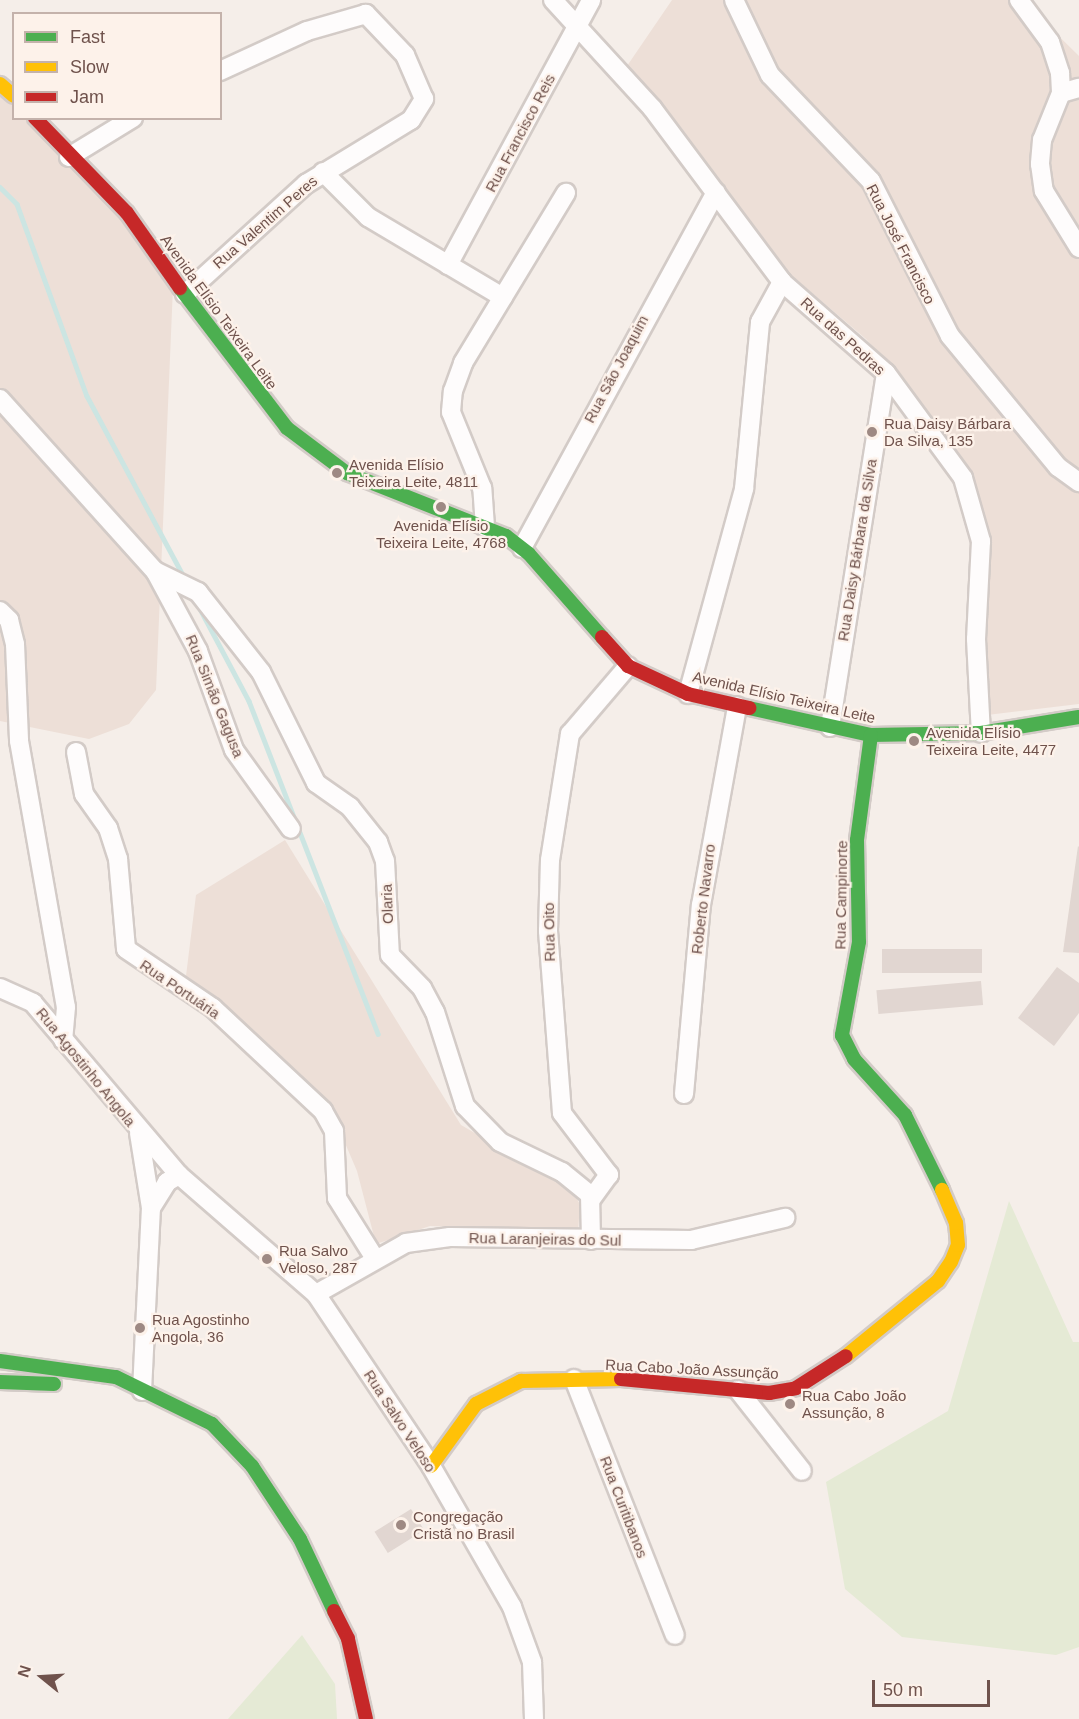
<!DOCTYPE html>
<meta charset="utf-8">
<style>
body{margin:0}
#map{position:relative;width:1079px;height:1719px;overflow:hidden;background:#f5eee9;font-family:Arial,sans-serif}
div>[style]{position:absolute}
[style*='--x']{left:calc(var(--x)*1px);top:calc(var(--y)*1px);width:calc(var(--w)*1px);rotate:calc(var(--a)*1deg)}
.residential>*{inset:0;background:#eddfd7}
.green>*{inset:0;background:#e5ead5}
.stream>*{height:4.5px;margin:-2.25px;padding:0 2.25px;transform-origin:2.25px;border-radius:2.25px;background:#cce5e2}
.building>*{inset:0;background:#e1d6d1;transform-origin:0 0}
.roads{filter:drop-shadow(2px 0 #d3cbc7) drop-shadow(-2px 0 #d3cbc7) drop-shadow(0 2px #d3cbc7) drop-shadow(0 -2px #d3cbc7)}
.street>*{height:18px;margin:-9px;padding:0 9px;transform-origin:9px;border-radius:9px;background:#fefcfc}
.fast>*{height:14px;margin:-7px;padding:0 7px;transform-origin:7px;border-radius:7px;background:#4caf50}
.slow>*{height:14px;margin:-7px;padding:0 7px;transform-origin:7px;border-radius:7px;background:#ffc107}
.jam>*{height:14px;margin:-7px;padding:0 7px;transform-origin:7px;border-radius:7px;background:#c62828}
.dots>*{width:16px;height:16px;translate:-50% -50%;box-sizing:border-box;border:3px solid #fdf2ea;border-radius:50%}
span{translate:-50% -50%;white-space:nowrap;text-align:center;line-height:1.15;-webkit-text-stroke:4.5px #fdf2ea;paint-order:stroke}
.street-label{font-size:15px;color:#6f524c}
.poi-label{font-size:15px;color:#6f524c}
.left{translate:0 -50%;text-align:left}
.legend{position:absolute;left:12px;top:12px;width:210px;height:108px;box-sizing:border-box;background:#fdf2ea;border:2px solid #c4b2ab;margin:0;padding:8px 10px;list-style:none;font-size:18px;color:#6f524c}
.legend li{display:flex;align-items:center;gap:12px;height:30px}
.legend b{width:30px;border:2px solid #c4b2ab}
.north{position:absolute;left:12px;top:1647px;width:60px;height:60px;-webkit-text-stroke:4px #fdf2ea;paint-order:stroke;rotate:288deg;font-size:16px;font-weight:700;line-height:24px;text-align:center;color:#6f524c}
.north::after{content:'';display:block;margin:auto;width:21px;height:27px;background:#6f524c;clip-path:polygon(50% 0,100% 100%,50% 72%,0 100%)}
.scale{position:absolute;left:872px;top:1680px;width:118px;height:27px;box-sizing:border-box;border:3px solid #6f524c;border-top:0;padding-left:8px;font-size:18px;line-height:21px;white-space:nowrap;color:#6f524c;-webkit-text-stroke:4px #fdf2ea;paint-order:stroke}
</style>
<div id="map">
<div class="residential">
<i style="clip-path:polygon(672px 0,1022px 0,1079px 56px,1079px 704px,987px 715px,984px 528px,965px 464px,907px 385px,881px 375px,888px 364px,866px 339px,784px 269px,627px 66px)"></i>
<i style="clip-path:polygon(0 74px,13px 87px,14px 118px,45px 119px,174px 263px,156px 690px,129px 724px,89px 739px,0 721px)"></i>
<i style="clip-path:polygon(285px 840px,461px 1125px,573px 1190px,580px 1205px,578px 1232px,430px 1226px,376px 1244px,357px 1171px,327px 1101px,186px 976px,196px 895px)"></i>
</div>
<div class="green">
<i style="clip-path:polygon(1009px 1201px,1073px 1342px,1079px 1342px,1079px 1647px,1056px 1655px,902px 1637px,845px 1589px,826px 1482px,948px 1411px)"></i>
<i style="clip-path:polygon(302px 1635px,335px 1684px,337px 1719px,228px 1719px)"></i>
</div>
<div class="stream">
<i style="--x:0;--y:187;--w:24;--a:45"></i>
<i style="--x:17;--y:204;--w:204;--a:70"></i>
<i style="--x:87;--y:396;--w:208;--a:61.8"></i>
<i style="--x:198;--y:605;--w:109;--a:62"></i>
<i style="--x:249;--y:701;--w:357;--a:68.8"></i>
</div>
<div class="building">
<i style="clip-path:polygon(1078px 846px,1079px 847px,1079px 953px,1063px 952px)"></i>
<i style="left:982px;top:949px;width:24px;height:100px;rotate:90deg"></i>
<i style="clip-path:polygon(1057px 967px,1079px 983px,1079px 1013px,1054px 1046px,1018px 1018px)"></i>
<i style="left:981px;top:981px;width:24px;height:105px;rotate:85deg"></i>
<i style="left:411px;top:1509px;width:25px;height:43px;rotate:58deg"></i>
</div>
<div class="roads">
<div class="street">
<i style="--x:553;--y:0;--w:147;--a:47.5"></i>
<i style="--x:652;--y:108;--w:217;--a:53.2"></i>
<i style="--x:782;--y:282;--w:138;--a:41.2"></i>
<i style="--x:886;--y:373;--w:130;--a:53.7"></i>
<i style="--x:963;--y:478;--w:66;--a:74.1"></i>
<i style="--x:981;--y:541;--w:98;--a:92.9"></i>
<i style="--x:976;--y:639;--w:94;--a:87"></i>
<i style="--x:734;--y:0;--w:83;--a:64.4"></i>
<i style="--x:770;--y:75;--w:146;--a:46.4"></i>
<i style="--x:871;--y:181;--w:174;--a:63"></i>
<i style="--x:950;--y:336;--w:170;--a:50.5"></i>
<i style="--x:1058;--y:467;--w:26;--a:36"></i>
<i style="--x:1019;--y:0;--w:52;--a:53.6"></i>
<i style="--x:1050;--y:42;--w:33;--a:72"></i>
<i style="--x:1060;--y:73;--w:20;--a:87"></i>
<i style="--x:1061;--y:93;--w:51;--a:112"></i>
<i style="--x:1042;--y:140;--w:24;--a:95"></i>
<i style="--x:1040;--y:164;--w:27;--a:82"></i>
<i style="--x:1044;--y:191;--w:67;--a:58.4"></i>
<i style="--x:1061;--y:93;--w:19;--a:-16"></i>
<i style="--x:69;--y:157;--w:75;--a:-31.4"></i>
<i style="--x:323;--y:172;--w:64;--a:45"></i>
<i style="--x:368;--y:217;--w:157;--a:30.7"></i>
<i style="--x:448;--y:265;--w:301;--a:-61.6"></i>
<i style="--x:185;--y:294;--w:164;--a:-42.3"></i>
<i style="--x:306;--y:184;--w:123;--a:-31.4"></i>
<i style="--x:411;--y:120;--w:25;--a:-58"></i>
<i style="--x:424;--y:99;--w:48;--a:-113.4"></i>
<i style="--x:405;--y:55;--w:57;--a:-133.6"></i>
<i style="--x:366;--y:14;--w:61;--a:163.9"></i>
<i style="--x:307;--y:31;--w:96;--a:155.3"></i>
<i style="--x:0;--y:399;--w:232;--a:48"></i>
<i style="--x:155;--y:571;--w:91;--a:61.7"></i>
<i style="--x:198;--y:651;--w:105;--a:70"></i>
<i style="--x:234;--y:750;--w:97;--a:54.2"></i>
<i style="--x:485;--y:527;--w:39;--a:-94"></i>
<i style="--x:482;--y:488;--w:82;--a:-112.2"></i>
<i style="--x:451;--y:412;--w:21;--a:-85"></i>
<i style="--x:453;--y:391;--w:30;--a:-70"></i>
<i style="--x:463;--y:363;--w:199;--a:-58.8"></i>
<i style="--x:522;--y:548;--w:405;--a:-61.4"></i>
<i style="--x:155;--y:571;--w:48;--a:26"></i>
<i style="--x:198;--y:592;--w:102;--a:51.8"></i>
<i style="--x:261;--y:672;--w:124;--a:63.6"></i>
<i style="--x:316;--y:783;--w:42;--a:35.2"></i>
<i style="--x:350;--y:807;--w:45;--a:51.3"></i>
<i style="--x:378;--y:842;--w:20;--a:70"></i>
<i style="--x:385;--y:861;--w:94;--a:87"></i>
<i style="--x:390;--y:955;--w:46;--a:45.9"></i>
<i style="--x:422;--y:988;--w:27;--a:62"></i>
<i style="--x:435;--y:1012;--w:99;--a:72.3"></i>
<i style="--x:465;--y:1106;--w:50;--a:45.8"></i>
<i style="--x:500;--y:1142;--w:69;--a:25.8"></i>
<i style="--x:562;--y:1172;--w:36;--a:39"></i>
<i style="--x:590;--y:1195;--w:45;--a:88.7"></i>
<i style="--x:0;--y:611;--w:13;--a:45"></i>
<i style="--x:9;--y:620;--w:25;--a:76"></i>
<i style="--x:15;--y:644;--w:97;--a:87.6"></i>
<i style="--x:19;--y:741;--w:270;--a:80"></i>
<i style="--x:66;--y:1007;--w:33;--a:95"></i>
<i style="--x:688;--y:694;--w:213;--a:-74.7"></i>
<i style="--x:744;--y:489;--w:168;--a:-84.5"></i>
<i style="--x:760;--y:322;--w:46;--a:-61.2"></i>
<i style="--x:830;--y:727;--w:358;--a:-81"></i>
<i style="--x:76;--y:752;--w:43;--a:79.2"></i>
<i style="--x:84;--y:794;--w:42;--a:54.8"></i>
<i style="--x:108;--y:828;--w:33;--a:72"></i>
<i style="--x:118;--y:859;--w:90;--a:84.9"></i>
<i style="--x:126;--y:949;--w:105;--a:34.1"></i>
<i style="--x:213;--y:1008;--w:151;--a:43.1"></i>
<i style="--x:323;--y:1111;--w:23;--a:61"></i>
<i style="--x:334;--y:1131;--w:67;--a:87.4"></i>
<i style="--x:337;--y:1198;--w:70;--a:57.9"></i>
<i style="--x:0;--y:988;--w:36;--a:24"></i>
<i style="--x:33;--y:1003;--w:226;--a:49.7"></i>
<i style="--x:179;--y:1175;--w:181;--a:41"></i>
<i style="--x:316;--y:1294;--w:207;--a:56.2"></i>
<i style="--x:431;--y:1466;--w:163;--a:60.1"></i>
<i style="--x:512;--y:1607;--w:59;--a:70"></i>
<i style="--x:532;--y:1662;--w:57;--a:88"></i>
<i style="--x:684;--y:1094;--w:190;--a:-84.9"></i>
<i style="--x:701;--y:905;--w:202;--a:-79.7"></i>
<i style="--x:139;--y:1133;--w:76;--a:80.9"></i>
<i style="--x:592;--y:1198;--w:29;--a:-54"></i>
<i style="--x:609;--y:1175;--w:78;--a:-127.2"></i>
<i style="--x:562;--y:1113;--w:183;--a:-94.4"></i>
<i style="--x:548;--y:931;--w:71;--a:-88.4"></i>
<i style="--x:550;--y:860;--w:128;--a:-81"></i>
<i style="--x:570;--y:734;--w:89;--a:-49.5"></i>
<i style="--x:316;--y:1294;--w:103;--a:-29.5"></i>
<i style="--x:406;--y:1243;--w:44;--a:-7.8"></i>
<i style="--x:450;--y:1237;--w:241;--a:0.7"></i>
<i style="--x:691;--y:1240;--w:97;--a:-13.2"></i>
<i style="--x:574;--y:1379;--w:275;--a:68.5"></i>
<i style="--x:738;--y:1390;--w:103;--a:51.7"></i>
<i style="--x:142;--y:1391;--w:183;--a:-87.2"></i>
<i style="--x:151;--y:1208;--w:31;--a:-58"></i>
<i style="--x:167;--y:1182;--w:14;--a:-30"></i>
</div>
<div class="fast">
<i style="--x:180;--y:288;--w:176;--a:52.6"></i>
<i style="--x:287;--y:428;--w:75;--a:36.9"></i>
<i style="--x:347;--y:473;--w:171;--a:21.6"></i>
<i style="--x:506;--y:536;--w:29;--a:38"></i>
<i style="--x:529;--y:554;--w:111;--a:48.7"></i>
<i style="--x:749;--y:708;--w:125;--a:12.5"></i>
<i style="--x:871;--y:735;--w:110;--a:-1"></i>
<i style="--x:981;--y:733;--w:99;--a:-9.3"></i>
<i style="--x:871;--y:735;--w:106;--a:97.6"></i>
<i style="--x:857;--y:840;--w:102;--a:88.9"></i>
<i style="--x:859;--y:942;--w:95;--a:100.4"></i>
<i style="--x:842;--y:1035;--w:27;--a:63"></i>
<i style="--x:854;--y:1059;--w:76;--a:47.7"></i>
<i style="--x:905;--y:1115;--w:84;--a:63.7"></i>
<i style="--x:0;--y:1361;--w:117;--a:7.9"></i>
<i style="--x:116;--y:1377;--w:107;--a:26.1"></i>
<i style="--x:212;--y:1424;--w:58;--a:46.4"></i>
<i style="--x:252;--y:1466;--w:87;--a:56.7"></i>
<i style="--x:300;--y:1539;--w:80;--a:64.7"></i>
<i style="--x:0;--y:1382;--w:54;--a:2.1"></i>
</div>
<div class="slow">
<i style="--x:0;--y:84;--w:18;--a:41"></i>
<i style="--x:846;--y:1356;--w:119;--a:-39.2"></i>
<i style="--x:938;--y:1281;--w:23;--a:-56"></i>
<i style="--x:951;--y:1262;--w:18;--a:-68"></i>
<i style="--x:958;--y:1245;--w:22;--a:-95"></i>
<i style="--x:956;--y:1223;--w:36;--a:-113"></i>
<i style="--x:431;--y:1466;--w:77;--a:-54"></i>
<i style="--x:476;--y:1404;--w:51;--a:-27.1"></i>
<i style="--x:521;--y:1381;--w:100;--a:-1.1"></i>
</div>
<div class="jam">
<i style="--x:35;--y:118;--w:132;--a:45.9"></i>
<i style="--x:127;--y:213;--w:92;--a:54.8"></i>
<i style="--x:602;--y:637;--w:39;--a:48"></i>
<i style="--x:628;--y:666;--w:66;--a:25"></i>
<i style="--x:688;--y:694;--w:63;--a:12.9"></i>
<i style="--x:621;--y:1379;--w:149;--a:5.4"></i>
<i style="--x:769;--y:1393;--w:27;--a:-10"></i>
<i style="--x:796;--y:1388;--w:59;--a:-32.6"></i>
<i style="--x:334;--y:1611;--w:31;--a:63"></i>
<i style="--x:348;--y:1639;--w:82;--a:77.3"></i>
</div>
</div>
<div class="dots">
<i style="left:872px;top:432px;background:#9e8983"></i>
<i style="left:337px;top:473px;background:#9e8983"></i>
<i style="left:441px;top:507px;background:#9e8983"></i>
<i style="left:914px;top:741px;background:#9e8983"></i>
<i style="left:267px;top:1259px;background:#9e8983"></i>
<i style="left:140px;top:1328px;background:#9e8983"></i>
<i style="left:790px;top:1404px;background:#9e8983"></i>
<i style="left:401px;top:1525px;background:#9e8983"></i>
</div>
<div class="street-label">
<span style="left:520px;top:133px;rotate:-62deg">Rua Francisco Reis</span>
<span style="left:265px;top:222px;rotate:-41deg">Rua Valentim Peres</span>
<span style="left:901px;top:244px;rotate:63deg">Rua José Francisco</span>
<span style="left:219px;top:312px;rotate:54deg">Avenida Elísio Teixeira Leite</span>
<span style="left:843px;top:336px;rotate:42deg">Rua das Pedras</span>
<span style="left:616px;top:369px;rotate:-62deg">Rua São Joaquim</span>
<span style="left:857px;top:550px;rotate:-81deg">Rua Daisy Bárbara da Silva</span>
<span style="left:215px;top:696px;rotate:68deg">Rua Simão Gagusa</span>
<span style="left:784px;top:697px;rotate:13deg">Avenida Elísio Teixeira Leite</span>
<span style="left:841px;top:895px;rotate:-89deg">Rua Campinorte</span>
<span style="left:703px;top:899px;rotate:-83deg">Roberto Navarro</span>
<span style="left:387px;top:904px;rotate:-92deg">Olaria</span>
<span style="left:549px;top:932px;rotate:-91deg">Rua Oito</span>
<span style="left:180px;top:989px;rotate:34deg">Rua Portuária</span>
<span style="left:86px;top:1067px;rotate:51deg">Rua Agostinho Angola</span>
<span style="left:545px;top:1239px;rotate:1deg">Rua Laranjeiras do Sul</span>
<span style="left:692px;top:1369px;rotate:3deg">Rua Cabo João Assunção</span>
<span style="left:400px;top:1421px;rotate:57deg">Rua Salvo Veloso</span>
<span style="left:624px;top:1507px;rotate:69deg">Rua Curitibanos</span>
</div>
<div class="poi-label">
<span class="left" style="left:884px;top:432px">Rua Daisy Bárbara<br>Da Silva, 135</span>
<span class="left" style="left:349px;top:473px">Avenida Elísio<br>Teixeira Leite, 4811</span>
<span style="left:441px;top:534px">Avenida Elísio<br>Teixeira Leite, 4768</span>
<span class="left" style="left:926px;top:741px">Avenida Elísio<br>Teixeira Leite, 4477</span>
<span class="left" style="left:279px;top:1259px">Rua Salvo<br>Veloso, 287</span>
<span class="left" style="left:152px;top:1328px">Rua Agostinho<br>Angola, 36</span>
<span class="left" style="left:802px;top:1404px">Rua Cabo João<br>Assunção, 8</span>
<span class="left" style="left:413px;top:1525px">Congregação<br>Cristã no Brasil</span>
</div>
<ul class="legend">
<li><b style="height:8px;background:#4caf50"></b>Fast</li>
<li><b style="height:8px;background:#ffc107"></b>Slow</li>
<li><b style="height:8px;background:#c62828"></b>Jam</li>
</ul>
<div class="north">N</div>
<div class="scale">50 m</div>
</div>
